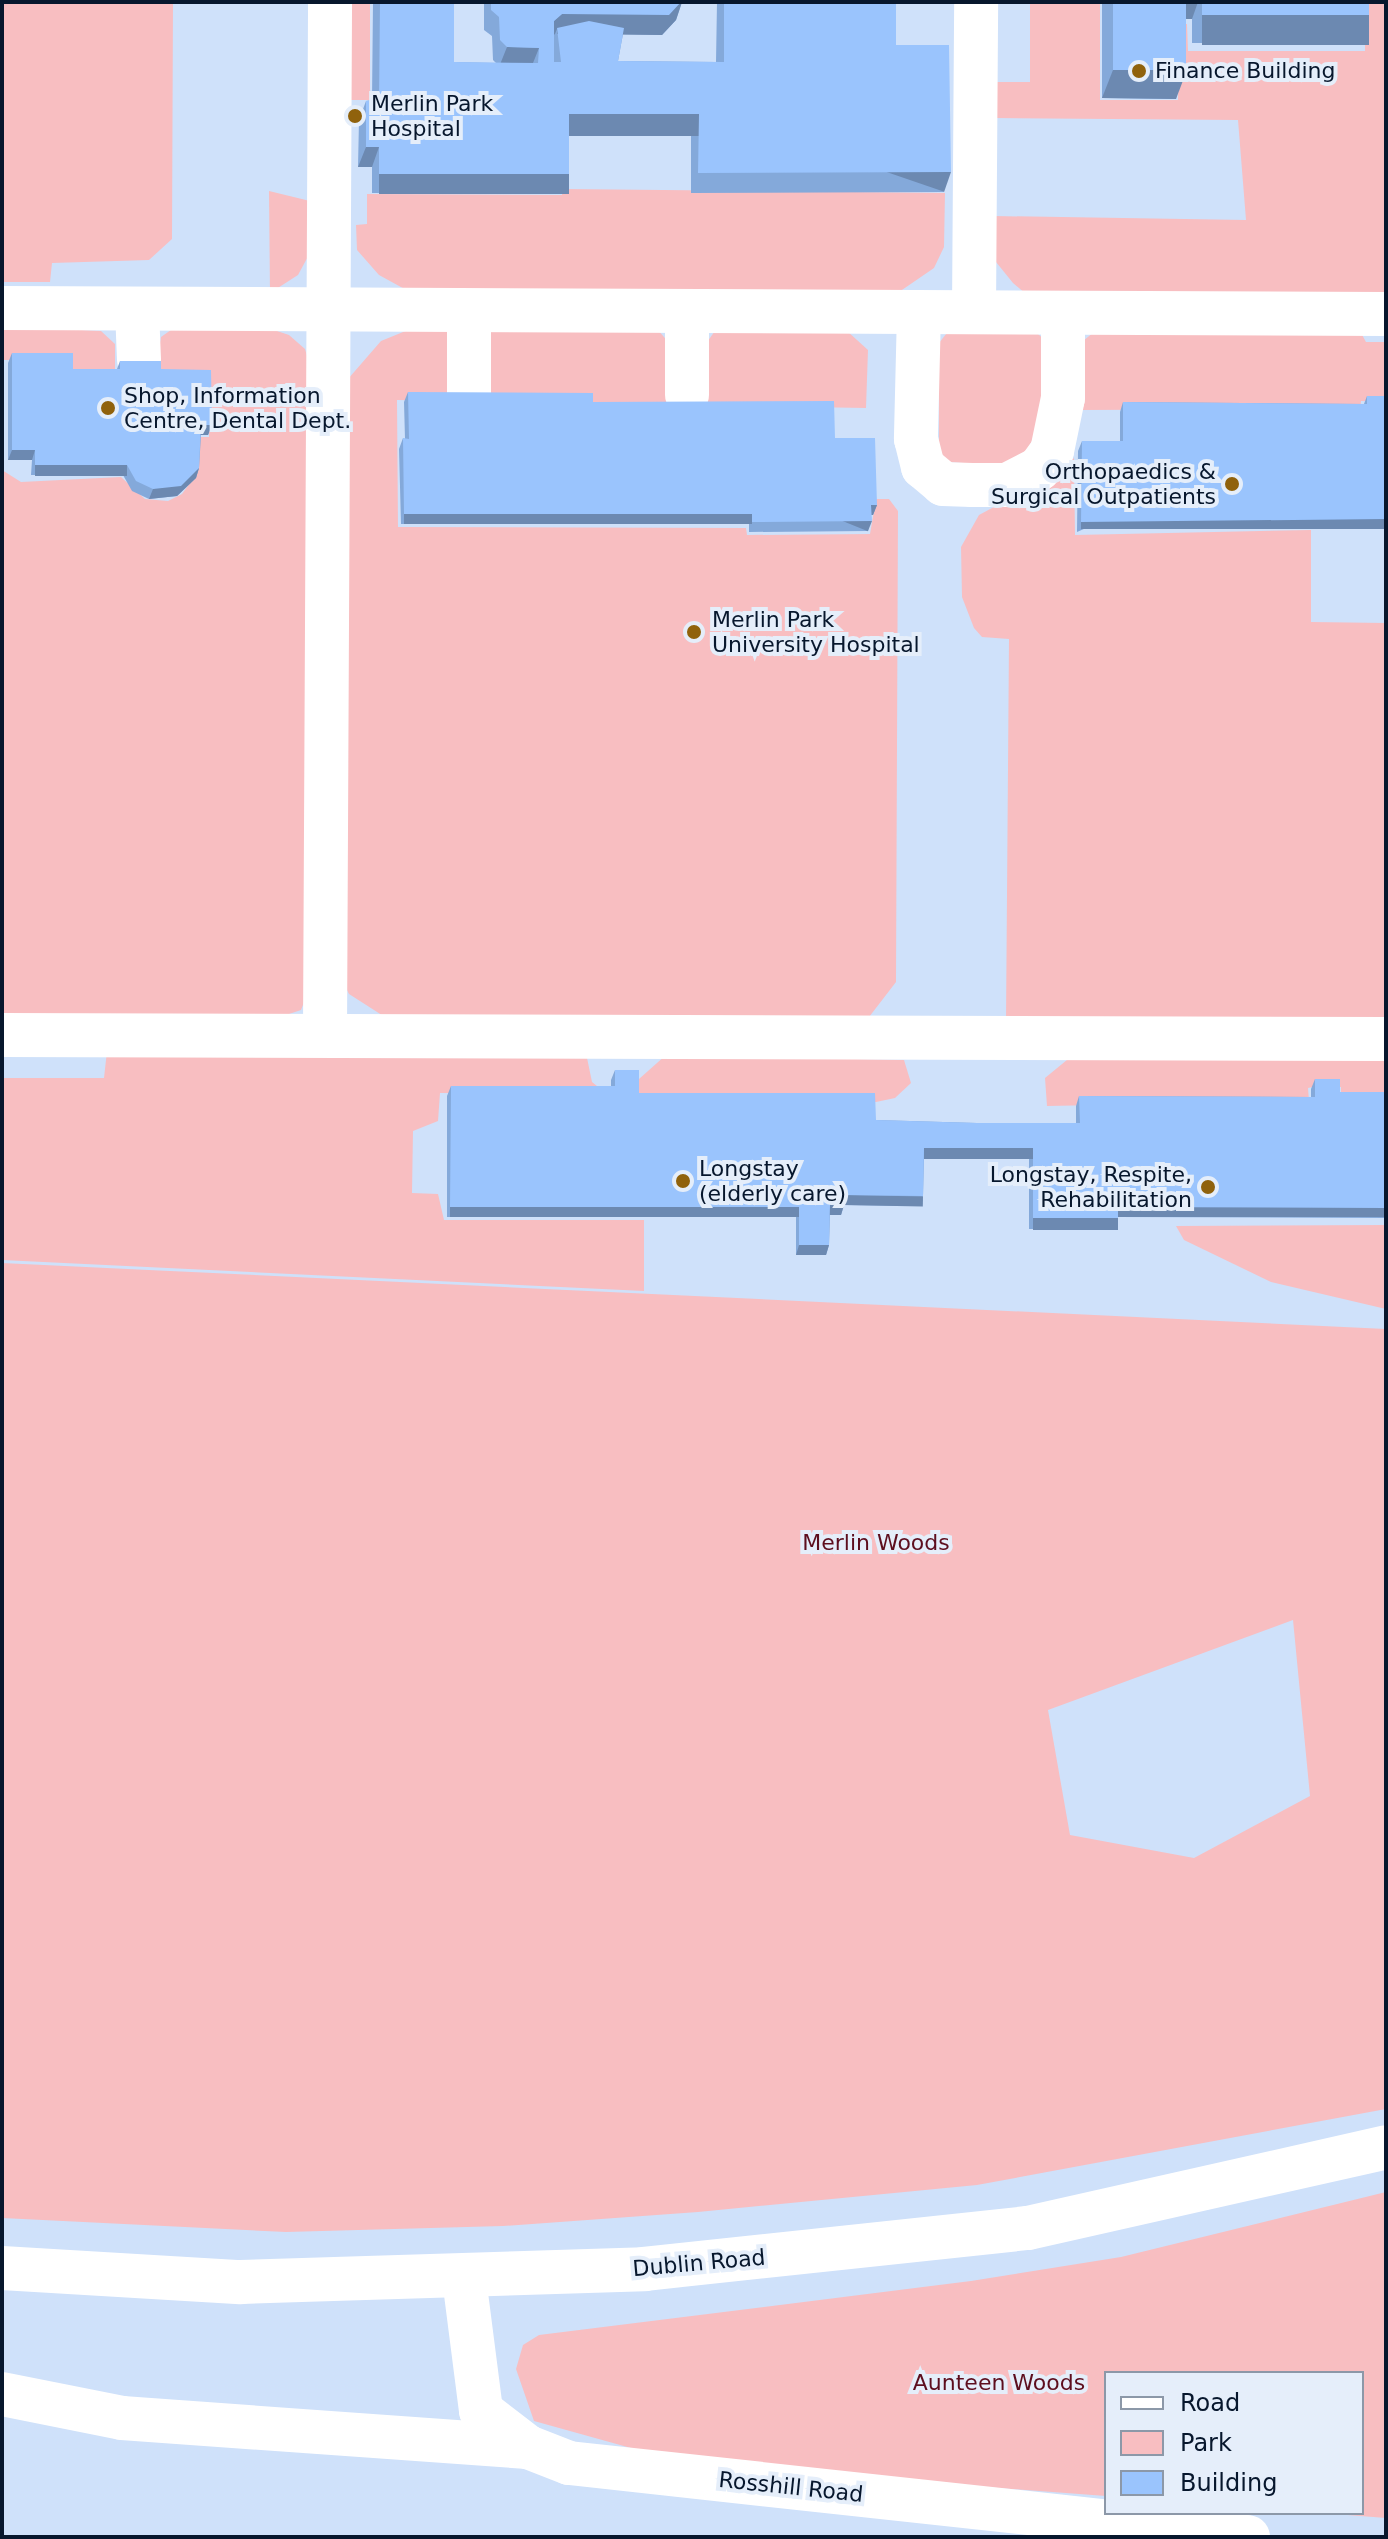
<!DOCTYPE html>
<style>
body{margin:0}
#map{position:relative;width:1388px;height:2539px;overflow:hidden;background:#cfe1fa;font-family:"DejaVu Sans",sans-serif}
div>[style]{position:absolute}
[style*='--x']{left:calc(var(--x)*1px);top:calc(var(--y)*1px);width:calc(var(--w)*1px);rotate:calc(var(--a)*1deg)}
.green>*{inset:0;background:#f8bec1;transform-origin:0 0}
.minor>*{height:44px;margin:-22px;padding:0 22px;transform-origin:22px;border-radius:22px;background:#fff}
.major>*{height:44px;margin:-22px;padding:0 22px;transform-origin:22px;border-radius:22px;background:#fff}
.wall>*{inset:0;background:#84a9da}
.shaded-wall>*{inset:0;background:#6c89b1;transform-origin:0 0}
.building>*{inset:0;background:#9ac4fd;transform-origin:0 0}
.dots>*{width:22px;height:22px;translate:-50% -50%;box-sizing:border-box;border:4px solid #e5eefa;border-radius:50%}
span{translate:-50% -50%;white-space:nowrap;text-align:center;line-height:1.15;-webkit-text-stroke:8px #e5eefa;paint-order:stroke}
.poi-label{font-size:22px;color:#07172d}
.left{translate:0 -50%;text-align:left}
.right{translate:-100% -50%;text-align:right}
.park-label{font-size:22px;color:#5d0e1e}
.street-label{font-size:22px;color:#07172d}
.frame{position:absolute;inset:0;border:4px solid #07172d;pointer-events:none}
.legend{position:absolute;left:1104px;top:2371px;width:260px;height:144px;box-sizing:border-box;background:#e5eefa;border:2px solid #8c98a8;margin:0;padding:10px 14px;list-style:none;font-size:24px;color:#07172d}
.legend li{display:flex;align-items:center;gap:16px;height:40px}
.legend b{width:40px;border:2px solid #8c98a8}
</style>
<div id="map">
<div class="green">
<i style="clip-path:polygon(2px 2px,173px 2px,172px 239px,149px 260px,52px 263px,50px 282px,2px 282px)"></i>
<i style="left:350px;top:2px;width:20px;height:98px"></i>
<i style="clip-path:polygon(1030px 2px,1100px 2px,1100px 100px,1178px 100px,1179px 24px,1187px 24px,1188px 51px,1365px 51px,1365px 2px,1386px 2px,1386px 300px,1026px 294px,1013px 283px,996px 262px,993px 216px,1246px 220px,1238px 120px,993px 118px,994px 82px,1030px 82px)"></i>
<i style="clip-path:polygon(562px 189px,945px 193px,944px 247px,934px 268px,899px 292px,410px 292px,379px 275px,357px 250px,356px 225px,367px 224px,367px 194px,562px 195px)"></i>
<i style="clip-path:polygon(269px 191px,310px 201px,311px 251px,298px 275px,270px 293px)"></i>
<i style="clip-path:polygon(178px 325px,268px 328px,289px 335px,305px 349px,311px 369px,310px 987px,301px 1010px,274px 1019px,2px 1020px,2px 470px,21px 482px,121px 477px,145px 499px,168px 501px,182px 494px,198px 472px,200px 437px,209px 437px,210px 378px,161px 376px,156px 366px,161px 337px)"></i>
<i style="clip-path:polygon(4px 326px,101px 331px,115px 344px,115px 376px,71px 376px,70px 360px,2px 360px)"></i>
<i style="clip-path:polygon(717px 328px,846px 330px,868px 350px,866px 408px,397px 400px,398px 527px,746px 528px,747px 535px,870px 534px,876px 499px,889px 499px,898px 511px,896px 982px,866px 1021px,388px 1019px,349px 994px,342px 980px,348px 379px,381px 341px,408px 330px,657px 329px,678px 353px,700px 352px)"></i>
<i style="clip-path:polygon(950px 329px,1038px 334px,1045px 340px,1040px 428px,1026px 451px,1001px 465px,945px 462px,939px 449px,939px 343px)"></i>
<i style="clip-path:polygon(1360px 331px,1366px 342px,1386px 342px,1386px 402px,1361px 401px,1360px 409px,1077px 410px,1083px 341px,1094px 332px)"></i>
<i style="clip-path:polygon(1074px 458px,1075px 535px,1311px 530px,1311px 622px,1386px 623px,1386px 1025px,1006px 1022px,1009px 639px,982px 637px,974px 628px,962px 597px,961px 547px,979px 515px,1059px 472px)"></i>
<i style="clip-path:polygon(107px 1051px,586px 1053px,592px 1082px,607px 1094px,440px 1093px,438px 1121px,413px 1131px,412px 1193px,438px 1194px,444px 1220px,644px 1220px,644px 1291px,2px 1260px,2px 1078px,104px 1078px)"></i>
<i style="clip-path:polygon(666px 1055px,904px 1060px,911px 1083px,895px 1098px,876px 1102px,638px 1101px,639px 1079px)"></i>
<i style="clip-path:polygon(1073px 1055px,1386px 1056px,1386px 1098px,1341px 1098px,1341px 1087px,1317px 1086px,1308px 1088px,1309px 1101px,1047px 1106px,1045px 1078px)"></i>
<i style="clip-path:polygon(1386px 1225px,1386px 1309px,1271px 1282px,1184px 1240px,1176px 1226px)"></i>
<i style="clip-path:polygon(evenodd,2px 1263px,1386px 1329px,1386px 2109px,977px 2185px,698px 2212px,503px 2226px,286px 2232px,2px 2218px,2px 1263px,1293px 1620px,1310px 1796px,1194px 1858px,1070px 1835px,1048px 1710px,1293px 1620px)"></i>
<i style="clip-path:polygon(1386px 2192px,1386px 2518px,1322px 2513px,1362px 2513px,1362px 2373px,1106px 2373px,1106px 2496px,692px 2465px,534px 2421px,516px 2369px,523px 2345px,539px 2335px,971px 2281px,1121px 2257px)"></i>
</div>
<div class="minor">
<i style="--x:2;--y:308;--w:1384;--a:0.25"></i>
<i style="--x:137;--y:310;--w:50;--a:87.7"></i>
<i style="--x:687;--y:312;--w:83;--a:90"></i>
<i style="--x:919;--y:312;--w:127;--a:91.4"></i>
<i style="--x:916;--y:439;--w:29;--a:76"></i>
<i style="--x:923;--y:467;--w:26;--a:40"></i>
<i style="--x:943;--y:484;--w:29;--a:2"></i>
<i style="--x:972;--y:485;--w:35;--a:0"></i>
<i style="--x:1007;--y:485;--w:36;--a:-27"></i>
<i style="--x:1039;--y:469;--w:22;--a:-54"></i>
<i style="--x:1052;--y:451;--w:54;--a:-78.3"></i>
<i style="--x:1063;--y:398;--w:85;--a:-90"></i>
<i style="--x:974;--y:312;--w:310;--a:-89.6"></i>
<i style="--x:469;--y:313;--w:80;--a:90"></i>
<i style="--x:325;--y:1034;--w:1032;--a:-89.72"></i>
<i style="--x:2;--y:1035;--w:1384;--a:0.17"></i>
<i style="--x:464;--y:2278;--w:134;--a:82.7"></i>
<i style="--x:481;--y:2411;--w:59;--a:37.5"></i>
<i style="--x:528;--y:2447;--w:44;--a:21.3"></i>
<i style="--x:569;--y:2463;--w:683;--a:6.22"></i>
<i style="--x:2;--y:2394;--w:122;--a:11.3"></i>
<i style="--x:122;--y:2418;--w:407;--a:4.1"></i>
</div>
<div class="major">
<i style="--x:2;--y:2268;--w:239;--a:3.4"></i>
<i style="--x:241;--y:2282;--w:403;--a:-1.8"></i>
<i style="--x:644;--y:2269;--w:386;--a:-6.1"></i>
<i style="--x:1028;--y:2228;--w:367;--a:-12.7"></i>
</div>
<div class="wall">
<i style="clip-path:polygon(373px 2px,454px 2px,454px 62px,496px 63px,493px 60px,492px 36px,484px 30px,484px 2px,682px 2px,676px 20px,662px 35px,623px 34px,618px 61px,716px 62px,717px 2px,896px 2px,896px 45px,944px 192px,691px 193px,691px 134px,569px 134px,562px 194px,372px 193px,372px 167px,358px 167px,359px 120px,366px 101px,372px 100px)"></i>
<i style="clip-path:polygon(1102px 2px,1369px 2px,1358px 43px,1192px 43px,1192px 19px,1186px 19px,1176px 99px,1102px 98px)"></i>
<i style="clip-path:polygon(12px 353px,73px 369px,117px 369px,120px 361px,161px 369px,212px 425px,208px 435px,201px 435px,199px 468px,196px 478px,177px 496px,149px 499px,132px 491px,123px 475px,31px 475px,32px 460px,8px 460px,8px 363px)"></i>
<i style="clip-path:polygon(408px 392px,593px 402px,835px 438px,877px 505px,873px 515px,871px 515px,868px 531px,749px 532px,749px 524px,401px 524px,399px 449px,403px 438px,405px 439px,404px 402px)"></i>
<i style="clip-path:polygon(1367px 396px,1386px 396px,1077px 532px,1078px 451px,1082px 441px,1120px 441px,1120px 412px,1123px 402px,1364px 404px)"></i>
<i style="clip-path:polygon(615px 1070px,639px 1093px,876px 1120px,977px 1123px,1076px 1123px,1076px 1106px,1079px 1096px,1311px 1097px,1311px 1089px,1315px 1079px,1340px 1092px,1386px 1218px,1118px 1217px,1115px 1229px,1029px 1229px,1029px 1158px,924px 1158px,923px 1196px,919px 1206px,844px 1205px,841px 1215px,830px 1215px,829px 1245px,826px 1255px,796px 1255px,796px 1217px,447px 1217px,447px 1096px,451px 1086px,611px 1086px,611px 1080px)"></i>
</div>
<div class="shaded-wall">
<i style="clip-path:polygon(682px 2px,676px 20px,662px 35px,557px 34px,557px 29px,555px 34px,546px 41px,554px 21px,562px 14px)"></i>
<i style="clip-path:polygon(1182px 2px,1198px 2px,1192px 19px,1176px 19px)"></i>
<i style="left:1202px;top:15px;width:167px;height:30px"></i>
<i style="clip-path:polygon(507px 47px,539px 48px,531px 68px,499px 67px)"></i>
<i style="clip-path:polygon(1113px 70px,1187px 70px,1176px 99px,1102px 98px)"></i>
<i style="left:569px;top:114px;width:130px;height:22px"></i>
<i style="clip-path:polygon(366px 147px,379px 147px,372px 167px,358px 167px)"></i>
<i style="left:951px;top:172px;width:21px;height:253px;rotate:109deg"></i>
<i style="left:379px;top:174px;width:190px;height:20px"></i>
<i style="clip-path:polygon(201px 425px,212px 425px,208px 435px,198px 435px)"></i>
<i style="clip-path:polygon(12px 450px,35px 450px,32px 460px,8px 460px)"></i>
<i style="left:35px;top:465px;width:92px;height:11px"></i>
<i style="clip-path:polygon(199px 468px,196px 478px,177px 496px,149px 499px,153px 489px)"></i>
<i style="clip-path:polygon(871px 505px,877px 505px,873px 515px,867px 515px)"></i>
<i style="left:404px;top:514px;width:348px;height:10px"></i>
<i style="left:1386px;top:519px;width:10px;height:305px;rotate:90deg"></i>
<i style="left:872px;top:521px;width:11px;height:120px;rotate:112deg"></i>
<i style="left:924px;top:1148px;width:109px;height:11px"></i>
<i style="left:844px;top:1195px;width:79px;height:10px;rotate:1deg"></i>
<i style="clip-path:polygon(830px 1205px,844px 1205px,841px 1215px,826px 1215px)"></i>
<i style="left:450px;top:1207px;width:349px;height:10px"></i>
<i style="left:1118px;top:1207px;width:268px;height:10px"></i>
<i style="left:1033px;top:1218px;width:85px;height:12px"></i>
<i style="clip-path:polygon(799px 1245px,829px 1245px,826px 1255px,796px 1255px)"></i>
</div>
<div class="building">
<i style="clip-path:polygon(380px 2px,454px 2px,454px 62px,538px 63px,539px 48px,507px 47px,500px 40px,499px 17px,491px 10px,491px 2px,681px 2px,669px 15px,562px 14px,554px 21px,554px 62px,561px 62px,557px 28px,589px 21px,624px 28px,618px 61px,724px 62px,724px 2px,896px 2px,896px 45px,949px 45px,951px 172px,698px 173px,699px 114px,569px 114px,569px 174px,379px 174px,379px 147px,366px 147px,366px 101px,379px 100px)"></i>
<i style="left:1113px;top:2px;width:73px;height:68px"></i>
<i style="left:1202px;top:2px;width:167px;height:13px"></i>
<i style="clip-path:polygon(12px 353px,73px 353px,73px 369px,120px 369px,120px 361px,161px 361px,161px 369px,211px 370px,212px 425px,201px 425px,199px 468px,181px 486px,153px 489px,136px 481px,127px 465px,35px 465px,35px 450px,12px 450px)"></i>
<i style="clip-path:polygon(408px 392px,593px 393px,593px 402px,834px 401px,835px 438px,875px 438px,877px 505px,871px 505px,872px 521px,752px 522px,752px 514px,404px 514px,403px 438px,409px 439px)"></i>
<i style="clip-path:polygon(1367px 396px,1386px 396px,1386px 519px,1081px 522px,1082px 441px,1123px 441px,1123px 402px,1367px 404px)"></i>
<i style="clip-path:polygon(615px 1070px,639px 1070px,639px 1093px,875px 1093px,876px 1120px,977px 1123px,1080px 1123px,1079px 1096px,1315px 1097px,1315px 1079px,1340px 1079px,1340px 1092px,1386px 1092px,1386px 1208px,1118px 1207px,1118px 1218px,1033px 1218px,1033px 1148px,924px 1148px,923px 1196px,844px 1195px,844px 1205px,830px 1205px,829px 1245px,799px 1245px,799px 1207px,450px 1207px,451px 1086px,615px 1086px)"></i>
</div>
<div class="dots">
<i style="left:1139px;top:71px;background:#90620c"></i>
<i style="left:355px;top:116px;background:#90620c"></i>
<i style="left:108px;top:408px;background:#90620c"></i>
<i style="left:1232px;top:484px;background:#90620c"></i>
<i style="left:694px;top:632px;background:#90620c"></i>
<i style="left:683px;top:1181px;background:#90620c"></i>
<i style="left:1208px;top:1187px;background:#90620c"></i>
</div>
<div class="poi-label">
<span class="left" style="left:1155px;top:71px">Finance Building</span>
<span class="left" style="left:371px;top:116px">Merlin Park<br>Hospital</span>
<span class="left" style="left:124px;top:408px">Shop, Information<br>Centre, Dental Dept.</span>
<span class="right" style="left:1216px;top:484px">Orthopaedics &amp;<br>Surgical Outpatients</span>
<span class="left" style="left:712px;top:632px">Merlin Park<br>University Hospital</span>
<span class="left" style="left:699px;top:1181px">Longstay<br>(elderly care)</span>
<span class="right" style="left:1192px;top:1187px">Longstay, Respite,<br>Rehabilitation</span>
</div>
<div class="park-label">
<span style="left:876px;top:1543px">Merlin Woods</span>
<span style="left:999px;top:2383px">Aunteen Woods</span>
</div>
<div class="street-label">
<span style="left:699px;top:2263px;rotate:-5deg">Dublin Road</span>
<span style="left:791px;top:2487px;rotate:6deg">Rosshill Road</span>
</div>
<div class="frame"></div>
<ul class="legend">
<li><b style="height:10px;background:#fff"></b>Road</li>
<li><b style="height:22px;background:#f8bec1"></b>Park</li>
<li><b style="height:22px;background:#9ac4fd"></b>Building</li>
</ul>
</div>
